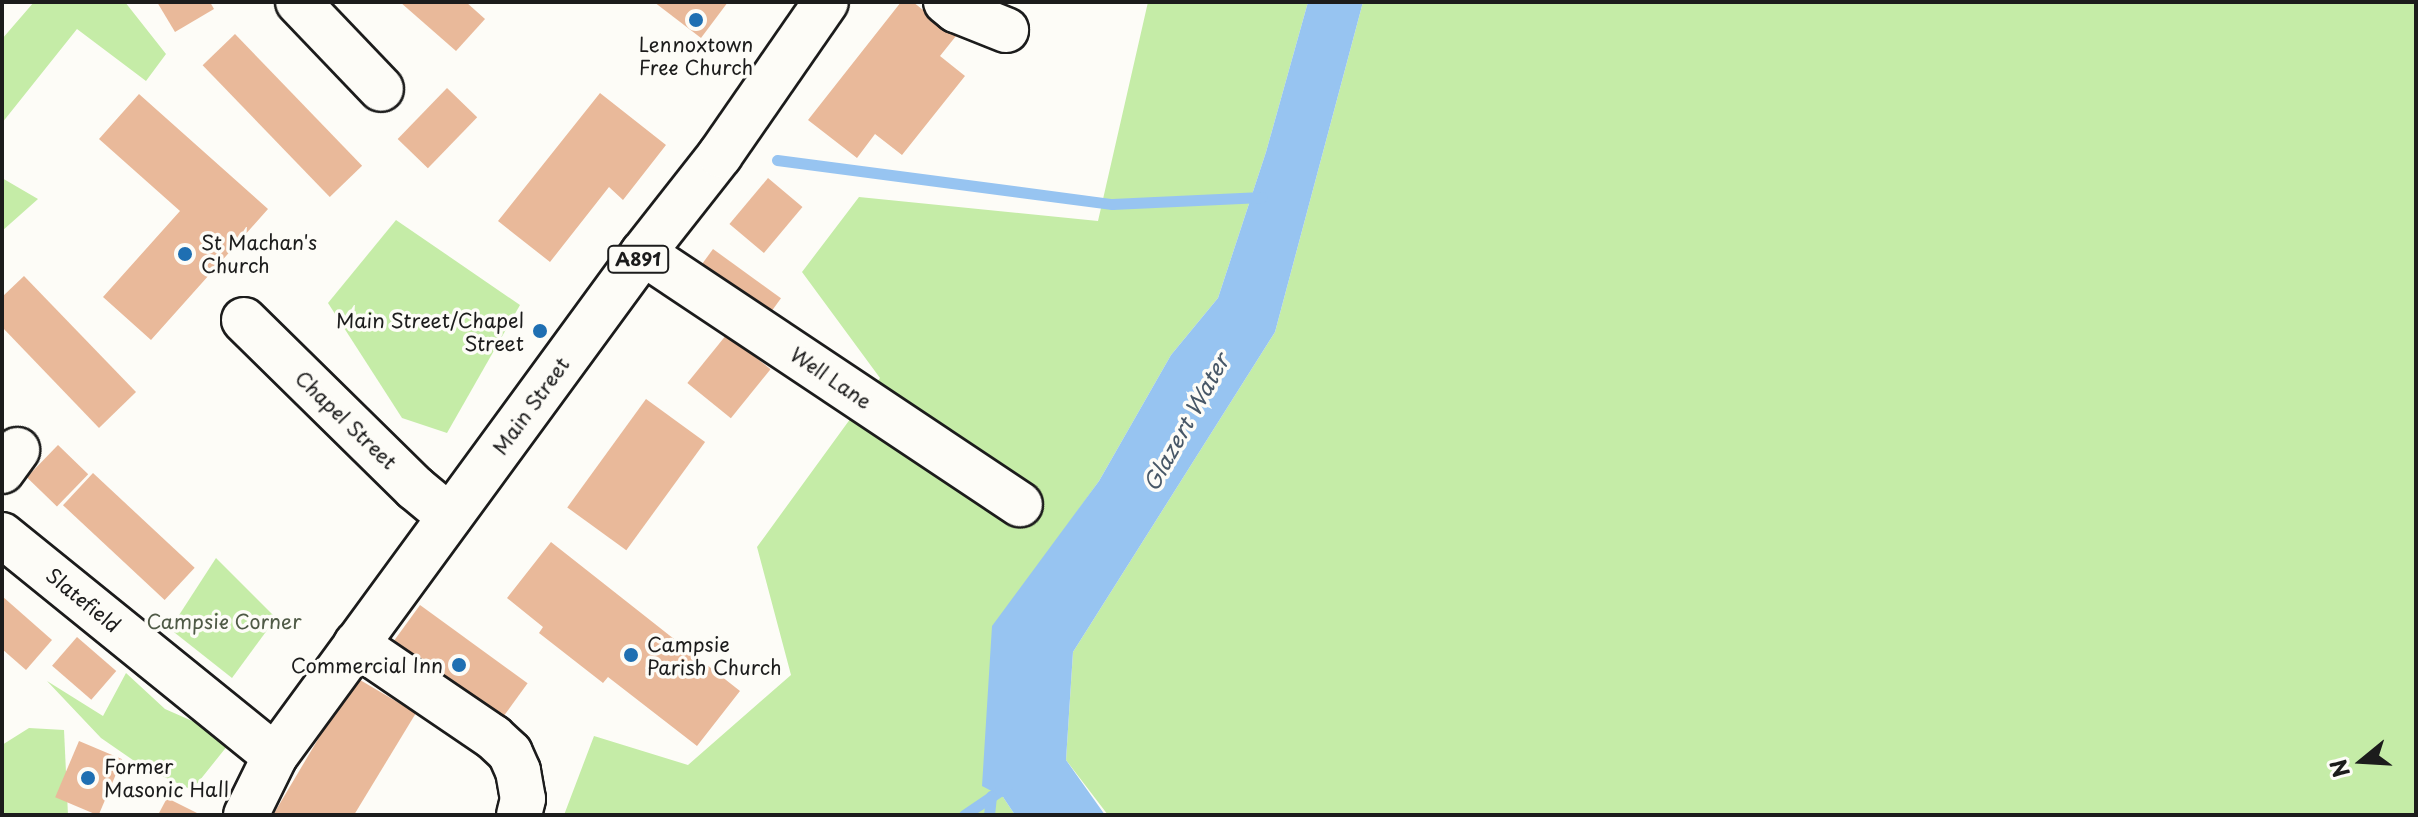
<!DOCTYPE html>
<style>
body{margin:0}
#map{position:relative;width:2418px;height:817px;overflow:hidden;background:#fdfcf7;font-family:"Playpen Sans",sans-serif}
div>[style]{position:absolute}
[style*='--x']{left:calc(var(--x)*1px);top:calc(var(--y)*1px);width:calc(var(--w)*1px);rotate:calc(var(--a)*1deg)}
.green>*{inset:0;background:#c5eca7}
.water>*{inset:0;background:#97c4f1}
.stream>*{height:11px;margin:-5.5px;padding:0 5.5px;transform-origin:5.5px;border-radius:5.5px;background:#97c4f1}
.building>*{inset:0;background:#e9b99a;transform-origin:0 0}
.roads{filter:drop-shadow(2px 0 #1c1c1c) drop-shadow(-2px 0 #1c1c1c) drop-shadow(0 2px #1c1c1c) drop-shadow(0 -2px #1c1c1c)}
.minor>*{height:44px;margin:-22px;padding:0 22px;transform-origin:22px;border-radius:22px;background:#fdfcf7}
.major>*{height:44px;margin:-22px;padding:0 22px;transform-origin:22px;border-radius:22px;background:#fdfcf7}
.dots>*{width:22px;height:22px;translate:-50% -50%;box-sizing:border-box;border:4px solid #fdfcf7;border-radius:50%}
span{translate:-50% -50%;white-space:nowrap;text-align:center;line-height:1.15;-webkit-text-stroke:7px #fdfcf7;paint-order:stroke}
.shield-label span{padding:2px 6px;background:#fdfcf7;border:2px solid;border-radius:6px;-webkit-text-stroke-width:0}
.shield-label{font-size:18px;color:#1c1c1c;font-weight:700}
.poi-label{font-size:20px;color:#1c1c1c}
.left{translate:0 -50%;text-align:left}
.right{translate:-100% -50%;text-align:right}
.street-label{font-size:20px;color:#1c1c1c}
.park-label{font-size:20px;color:#4f5a46}
.water-label{font-size:22px;color:#475767;font-style:italic}
.frame{position:absolute;inset:0;border:4px solid #1c1c1c;pointer-events:none}
.north{position:absolute;left:2322px;top:721px;width:80px;height:80px;-webkit-text-stroke:6px #fdfcf7;paint-order:stroke;rotate:252deg;font-size:22px;font-weight:700;line-height:32px;text-align:center;color:#1c1c1c}
.north::after{content:'';display:block;margin:auto;width:28px;height:36px;background:#1c1c1c;clip-path:polygon(50% 0,100% 100%,50% 72%,0 100%)}
</style>
<div id="map">
<div class="green">
<i style="clip-path:polygon(34px 2px,125px 2px,166px 54px,146px 81px,77px 29px,2px 123px,2px 39px)"></i>
<i style="clip-path:polygon(1148px 2px,1308px 2px,1266px 152px,1218px 298px,1171px 355px,1099px 481px,1048px 552px,1003px 797px,1015px 815px,564px 815px,594px 736px,688px 765px,791px 675px,757px 547px,880px 378px,802px 272px,859px 197px,1098px 221px)"></i>
<i style="clip-path:polygon(1363px 2px,2416px 2px,2416px 815px,1108px 815px,1066px 760px,1073px 652px,1275px 332px)"></i>
<i style="clip-path:polygon(2px 178px,38px 199px,2px 231px)"></i>
<i style="clip-path:polygon(396px 220px,520px 305px,447px 433px,402px 418px,328px 303px)"></i>
<i style="clip-path:polygon(216px 558px,276px 618px,232px 678px,170px 629px)"></i>
<i style="clip-path:polygon(126px 673px,165px 709px,215px 731px,228px 745px,192px 790px,143px 767px,101px 738px,47px 681px,103px 716px)"></i>
<i style="clip-path:polygon(29px 728px,64px 730px,68px 815px,2px 815px,2px 745px)"></i>
</div>
<div class="water">
<i style="clip-path:polygon(1308px 2px,1363px 2px,1275px 332px,1073px 652px,1066px 760px,1105px 815px,1015px 815px,1003px 797px,982px 786px,992px 626px,1099px 481px,1171px 355px,1218px 298px,1266px 152px)"></i>
</div>
<div class="stream">
<i style="--x:777;--y:160;--w:338;--a:7.5"></i>
<i style="--x:1112;--y:204;--w:150;--a:-2.7"></i>
<i style="--x:964;--y:815;--w:52;--a:-34"></i>
<i style="--x:989;--y:815;--w:19;--a:-84"></i>
</div>
<div class="building">
<i style="clip-path:polygon(157px 2px,210px 2px,214px 9px,175px 32px)"></i>
<i style="clip-path:polygon(400px 2px,466px 2px,485px 19px,456px 51px)"></i>
<i style="clip-path:polygon(654px 2px,728px 2px,701px 38px)"></i>
<i style="clip-path:polygon(901px 2px,913px 2px,956px 36px,940px 56px,965px 76px,902px 155px,875px 134px,857px 158px,808px 120px)"></i>
<i style="left:235px;top:34px;width:183px;height:45px;rotate:46deg"></i>
<i style="left:447px;top:88px;width:42px;height:71px;rotate:44deg"></i>
<i style="clip-path:polygon(600px 93px,666px 145px,623px 200px,609px 187px,550px 262px,498px 221px)"></i>
<i style="clip-path:polygon(139px 94px,268px 209px,151px 340px,103px 297px,180px 211px,99px 139px)"></i>
<i style="left:768px;top:178px;width:45px;height:60px;rotate:40deg"></i>
<i style="left:713px;top:249px;width:84px;height:35px;rotate:36deg"></i>
<i style="clip-path:polygon(24px 276px,136px 392px,99px 428px,2px 327px,2px 297px)"></i>
<i style="left:727px;top:334px;width:56px;height:63px;rotate:39deg"></i>
<i style="left:646px;top:399px;width:73px;height:134px;rotate:36deg"></i>
<i style="left:58px;top:445px;width:42px;height:45px;rotate:44deg"></i>
<i style="left:93px;top:473px;width:139px;height:44px;rotate:43deg"></i>
<i style="clip-path:polygon(551px 542px,740px 691px,697px 746px,608px 677px,603px 683px,539px 633px,543px 627px,507px 598px)"></i>
<i style="clip-path:polygon(2px 596px,52px 640px,26px 670px,2px 649px)"></i>
<i style="left:420px;top:605px;width:133px;height:51px;rotate:36deg"></i>
<i style="left:77px;top:637px;width:52px;height:38px;rotate:41deg"></i>
<i style="clip-path:polygon(355px 677px,416px 713px,354px 815px,273px 815px)"></i>
<i style="left:79px;top:741px;width:47px;height:61px;rotate:23deg"></i>
<i style="clip-path:polygon(167px 798px,201px 815px,158px 815px)"></i>
</div>
<div class="roads">
<div class="minor">
<i style="--x:298;--y:2;--w:120;--a:46.3"></i>
<i style="--x:946;--y:2;--w:13;--a:39"></i>
<i style="--x:956;--y:10;--w:54;--a:21.8"></i>
<i style="--x:643;--y:253;--w:453;--a:33.7"></i>
<i style="--x:244;--y:320;--w:240;--a:44.5"></i>
<i style="--x:415;--y:488;--w:45;--a:39.6"></i>
<i style="--x:2;--y:471;--w:26;--a:-54"></i>
<i style="--x:2;--y:535;--w:351;--a:39"></i>
<i style="--x:356;--y:644;--w:166;--a:34.2"></i>
<i style="--x:493;--y:737;--w:23;--a:43"></i>
<i style="--x:510;--y:753;--w:20;--a:66"></i>
<i style="--x:518;--y:771;--w:28;--a:80"></i>
<i style="--x:523;--y:799;--w:16;--a:104"></i>
</div>
<div class="major">
<i style="--x:246;--y:815;--w:66;--a:-63.8"></i>
<i style="--x:275;--y:756;--w:623;--a:-53.81"></i>
<i style="--x:643;--y:253;--w:125;--a:-51.8"></i>
<i style="--x:720;--y:155;--w:186;--a:-55.3"></i>
</div>
</div>
<div class="dots">
<i style="left:696px;top:20px;background:#1f6fb2"></i>
<i style="left:185px;top:254px;background:#1f6fb2"></i>
<i style="left:540px;top:331px;background:#1f6fb2"></i>
<i style="left:631px;top:655px;background:#1f6fb2"></i>
<i style="left:459px;top:665px;background:#1f6fb2"></i>
<i style="left:88px;top:778px;background:#1f6fb2"></i>
</div>
<div class="shield-label">
<span style="left:638px;top:259px">A891</span>
</div>
<div class="poi-label">
<span style="left:696px;top:56px">Lennoxtown<br>Free Church</span>
<span class="left" style="left:201px;top:254px">St Machan's<br>Church</span>
<span class="right" style="left:524px;top:332px">Main Street/Chapel<br>Street</span>
<span class="left" style="left:647px;top:656px">Campsie<br>Parish Church</span>
<span class="right" style="left:443px;top:665px">Commercial Inn</span>
<span class="left" style="left:104px;top:778px">Former<br>Masonic Hall</span>
</div>
<div class="street-label">
<span style="left:831px;top:378px;rotate:34deg">Well Lane</span>
<span style="left:531px;top:406px;rotate:-54deg">Main Street</span>
<span style="left:346px;top:420px;rotate:44deg">Chapel Street</span>
<span style="left:83px;top:600px;rotate:39deg">Slatefield</span>
</div>
<div class="park-label">
<span style="left:224px;top:621px">Campsie Corner</span>
</div>
<div class="water-label">
<span style="left:1185px;top:422px;rotate:-61deg">Glazert Water</span>
</div>
<div class="frame"></div>
<div class="north">N</div>
</div>
